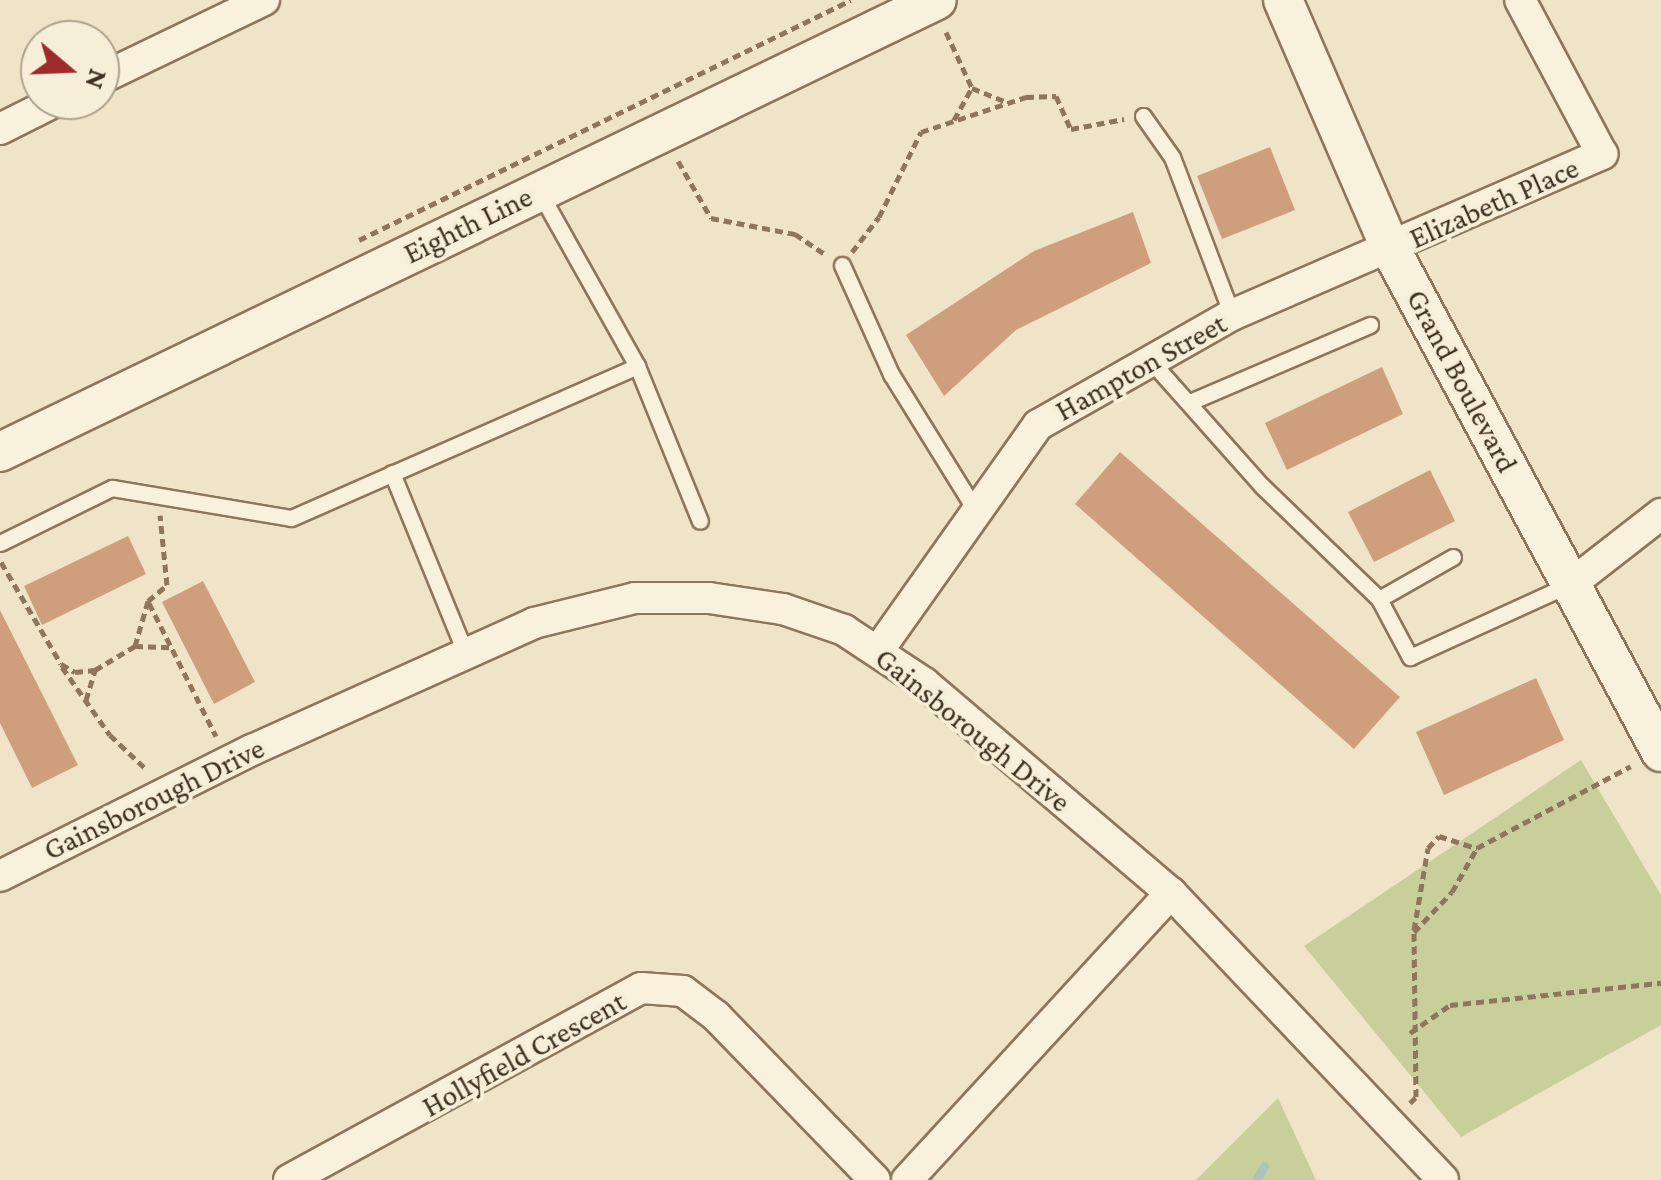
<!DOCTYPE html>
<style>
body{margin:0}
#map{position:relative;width:1661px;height:1180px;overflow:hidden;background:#f0e4c8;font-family:"Crimson Pro",serif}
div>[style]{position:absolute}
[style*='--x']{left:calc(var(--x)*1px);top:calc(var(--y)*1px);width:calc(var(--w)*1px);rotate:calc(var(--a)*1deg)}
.green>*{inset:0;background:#c9cf9b}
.stream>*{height:9px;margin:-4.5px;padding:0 4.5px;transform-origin:4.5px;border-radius:4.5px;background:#a9c4bc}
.building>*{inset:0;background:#cf9f7d}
.path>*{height:5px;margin-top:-2.5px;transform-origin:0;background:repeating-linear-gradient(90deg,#8d765c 0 8px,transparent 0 13px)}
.roads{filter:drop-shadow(2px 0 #8d765c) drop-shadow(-2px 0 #8d765c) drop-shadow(0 2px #8d765c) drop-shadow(0 -2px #8d765c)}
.service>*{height:15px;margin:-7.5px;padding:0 7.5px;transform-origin:7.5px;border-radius:7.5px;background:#faf1dc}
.minor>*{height:30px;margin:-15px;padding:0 15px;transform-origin:15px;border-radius:15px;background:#faf1dc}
.tertiary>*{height:38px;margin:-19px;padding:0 19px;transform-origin:19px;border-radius:19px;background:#faf1dc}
span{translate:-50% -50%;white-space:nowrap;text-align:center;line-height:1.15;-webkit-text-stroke:8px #f7eed8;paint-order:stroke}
.street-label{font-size:30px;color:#3d2e20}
.north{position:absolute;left:20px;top:20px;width:100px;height:100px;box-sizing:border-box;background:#f7eed8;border:2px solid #ada18e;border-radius:50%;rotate:109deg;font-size:28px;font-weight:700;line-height:40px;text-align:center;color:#3d2e20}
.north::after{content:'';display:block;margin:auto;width:35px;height:45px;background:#9e2a2b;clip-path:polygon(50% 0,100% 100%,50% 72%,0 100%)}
</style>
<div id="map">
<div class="green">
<i style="clip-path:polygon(1581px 760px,1661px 895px,1661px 1025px,1461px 1137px,1304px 946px)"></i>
<i style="clip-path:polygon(1278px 1098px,1316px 1180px,1196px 1180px)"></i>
</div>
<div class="stream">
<i style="--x:1256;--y:1180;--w:16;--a:-60"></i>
</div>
<div class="building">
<i style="clip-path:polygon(1270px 147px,1295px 210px,1222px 239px,1197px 176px)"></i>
<i style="clip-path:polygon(1133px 212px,1151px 263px,1016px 330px,944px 396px,906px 335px,1034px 251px)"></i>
<i style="clip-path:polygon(1382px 367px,1403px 414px,1287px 470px,1265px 423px)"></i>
<i style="clip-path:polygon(1120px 452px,1400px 697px,1354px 749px,1075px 504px)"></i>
<i style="clip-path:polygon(1430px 470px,1455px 521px,1374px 562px,1348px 512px)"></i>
<i style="clip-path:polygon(128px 536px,146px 574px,42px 625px,24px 586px)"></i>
<i style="clip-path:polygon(203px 581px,255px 682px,214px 704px,162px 602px)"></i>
<i style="clip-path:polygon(0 610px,78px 765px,32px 788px,0 723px)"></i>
<i style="clip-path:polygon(1536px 678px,1564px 740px,1444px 795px,1416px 732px)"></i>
</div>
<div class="path">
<i style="--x:946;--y:32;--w:62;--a:65.1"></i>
<i style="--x:972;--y:88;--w:38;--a:22"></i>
<i style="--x:954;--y:120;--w:37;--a:-61"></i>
<i style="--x:678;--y:161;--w:66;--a:59.9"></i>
<i style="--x:711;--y:218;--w:86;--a:10.8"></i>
<i style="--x:795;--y:234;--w:37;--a:34"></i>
<i style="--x:359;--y:240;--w:547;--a:-26"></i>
<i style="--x:852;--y:252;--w:44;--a:-52.4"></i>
<i style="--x:879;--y:217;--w:95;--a:-63.7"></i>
<i style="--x:921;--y:132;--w:111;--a:-18.4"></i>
<i style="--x:1026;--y:97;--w:30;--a:-2"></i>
<i style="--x:1056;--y:96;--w:36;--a:66"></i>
<i style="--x:1071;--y:129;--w:54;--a:-10.7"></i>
<i style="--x:1;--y:562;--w:118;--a:59.5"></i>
<i style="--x:61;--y:664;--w:16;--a:30"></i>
<i style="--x:75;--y:672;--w:20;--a:-6"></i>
<i style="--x:95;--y:670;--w:47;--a:-31"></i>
<i style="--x:135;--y:646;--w:47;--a:-73.9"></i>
<i style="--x:148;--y:601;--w:25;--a:-40"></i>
<i style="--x:167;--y:585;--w:70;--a:-95.7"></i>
<i style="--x:149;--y:603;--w:149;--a:63.3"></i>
<i style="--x:135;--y:646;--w:36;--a:2"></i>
<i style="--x:62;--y:667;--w:83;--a:54.8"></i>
<i style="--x:110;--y:735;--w:51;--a:43.4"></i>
<i style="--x:86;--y:700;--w:31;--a:-73"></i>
<i style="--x:1414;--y:930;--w:83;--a:-80.3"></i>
<i style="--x:1428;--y:848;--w:16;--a:-47"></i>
<i style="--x:1439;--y:836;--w:40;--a:18"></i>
<i style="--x:1410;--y:1033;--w:49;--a:-35"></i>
<i style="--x:1450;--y:1005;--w:212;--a:-6"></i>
<i style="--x:1410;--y:1103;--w:8;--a:-45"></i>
<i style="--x:1416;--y:1097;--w:165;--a:-90.7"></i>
<i style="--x:1414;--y:932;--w:55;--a:-46.5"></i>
<i style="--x:1452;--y:892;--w:51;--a:-60.4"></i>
<i style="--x:1477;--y:848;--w:174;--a:-28"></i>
</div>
<div class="roads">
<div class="service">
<i style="--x:1143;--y:116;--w:50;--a:54.7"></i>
<i style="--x:1172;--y:157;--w:169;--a:69.2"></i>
<i style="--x:540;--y:193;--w:198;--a:60.7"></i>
<i style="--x:637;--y:366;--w:167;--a:67.9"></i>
<i style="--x:842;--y:265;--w:120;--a:65.8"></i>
<i style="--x:891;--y:374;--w:158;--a:58.2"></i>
<i style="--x:1150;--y:360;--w:169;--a:48.4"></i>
<i style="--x:1262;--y:486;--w:163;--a:44"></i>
<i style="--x:1379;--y:599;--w:66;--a:61.9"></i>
<i style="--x:1410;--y:657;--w:174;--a:-24.5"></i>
<i style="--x:1190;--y:402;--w:196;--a:-23.2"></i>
<i style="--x:392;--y:473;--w:196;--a:67.8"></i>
<i style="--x:0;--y:543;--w:125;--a:-26.2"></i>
<i style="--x:112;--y:488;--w:181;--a:9.5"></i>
<i style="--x:291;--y:518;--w:378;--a:-23.7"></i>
<i style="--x:1379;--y:599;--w:85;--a:-29.6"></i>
</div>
<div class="minor">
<i style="--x:100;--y:79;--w:182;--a:-25.7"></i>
<i style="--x:0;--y:129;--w:65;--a:-26.6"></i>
<i style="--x:1571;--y:584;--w:114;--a:-37.9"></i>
<i style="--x:878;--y:651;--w:277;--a:-54.7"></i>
<i style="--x:1038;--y:425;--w:223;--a:-29.6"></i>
<i style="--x:1232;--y:315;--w:404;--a:-23.5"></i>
<i style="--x:1602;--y:154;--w:174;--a:-118"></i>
<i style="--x:0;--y:876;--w:282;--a:-26.6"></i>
<i style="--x:252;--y:750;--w:309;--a:-24.2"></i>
<i style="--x:534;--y:623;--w:104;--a:-13.9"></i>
<i style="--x:635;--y:598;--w:74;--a:0"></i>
<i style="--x:709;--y:598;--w:75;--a:8.5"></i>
<i style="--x:783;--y:609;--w:65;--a:19"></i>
<i style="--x:844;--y:630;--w:96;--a:33.5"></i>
<i style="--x:924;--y:683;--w:324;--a:40.4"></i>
<i style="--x:1171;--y:893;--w:395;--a:46.5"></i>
<i style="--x:289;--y:1180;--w:401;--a:-28.6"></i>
<i style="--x:641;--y:988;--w:42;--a:4.1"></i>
<i style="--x:683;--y:991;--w:41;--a:37.1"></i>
<i style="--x:716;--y:1016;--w:228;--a:45.9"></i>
<i style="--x:907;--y:1180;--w:390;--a:-47.4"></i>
</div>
<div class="tertiary">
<i style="--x:1283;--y:0;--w:272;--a:66.6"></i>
<i style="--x:1391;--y:250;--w:570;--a:61.73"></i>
<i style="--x:0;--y:452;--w:1040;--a:-25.75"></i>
</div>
</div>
<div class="street-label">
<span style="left:1494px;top:203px;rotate:-24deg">Elizabeth Place</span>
<span style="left:468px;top:225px;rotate:-26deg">Eighth Line</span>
<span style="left:1141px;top:367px;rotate:-29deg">Hampton Street</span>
<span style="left:1462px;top:381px;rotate:62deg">Grand Boulevard</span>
<span style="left:973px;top:730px;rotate:39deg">Gainsborough Drive</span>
<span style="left:154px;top:799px;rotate:-26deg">Gainsborough Drive</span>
<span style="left:524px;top:1054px;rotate:-29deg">Hollyfield Crescent</span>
</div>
<div class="north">N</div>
</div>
